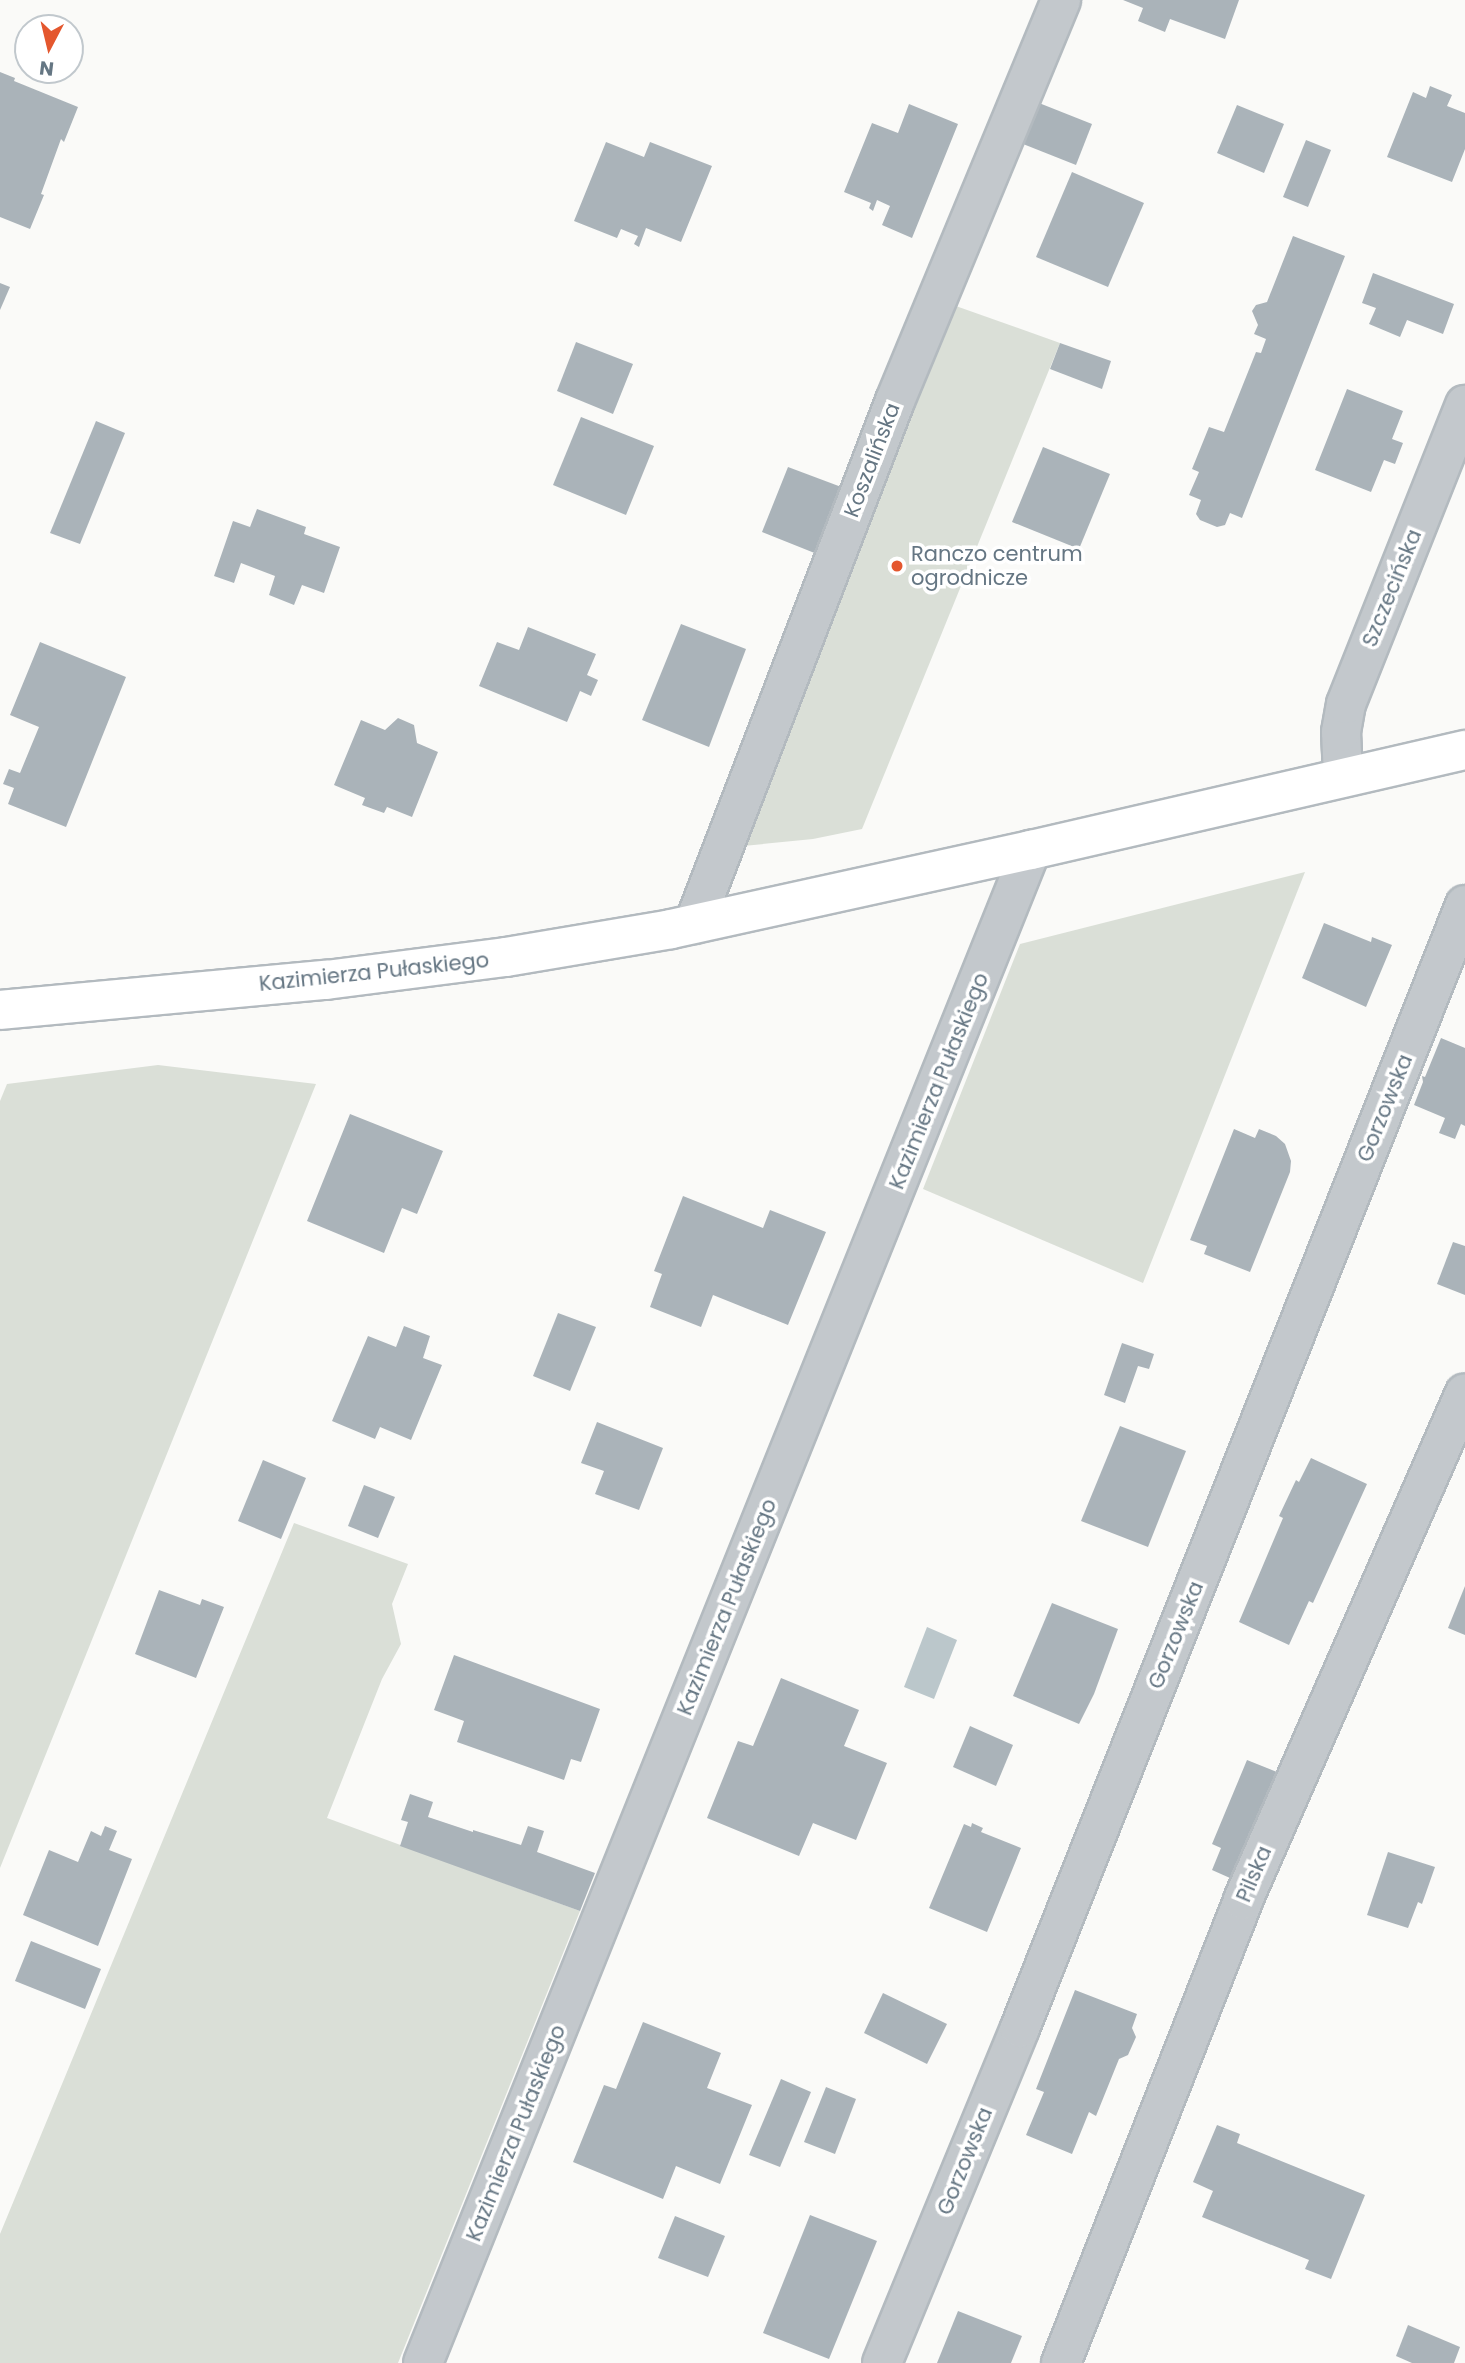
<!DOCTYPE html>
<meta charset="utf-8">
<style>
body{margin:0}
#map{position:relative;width:1465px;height:2363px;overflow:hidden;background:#fafaf8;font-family:Poppins,sans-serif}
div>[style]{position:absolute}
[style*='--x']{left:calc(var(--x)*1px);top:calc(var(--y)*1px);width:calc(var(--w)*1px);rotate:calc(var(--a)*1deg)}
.green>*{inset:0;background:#dadfd7}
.water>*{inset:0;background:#bbc7cb}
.building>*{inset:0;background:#aab3b9}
.roads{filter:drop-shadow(2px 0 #b3babf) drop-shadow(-2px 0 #b3babf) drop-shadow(0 2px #b3babf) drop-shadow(0 -2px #b3babf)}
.minor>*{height:38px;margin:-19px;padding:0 19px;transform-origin:19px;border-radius:19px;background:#c3c8cc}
.secondary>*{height:38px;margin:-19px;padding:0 19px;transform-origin:19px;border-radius:19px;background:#fff}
.dots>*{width:19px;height:19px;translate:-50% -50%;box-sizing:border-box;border:4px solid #fff;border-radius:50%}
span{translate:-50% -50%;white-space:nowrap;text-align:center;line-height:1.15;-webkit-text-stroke:7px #fff;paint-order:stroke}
.street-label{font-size:21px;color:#657683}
.poi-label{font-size:21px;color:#657683}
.left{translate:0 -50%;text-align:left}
.north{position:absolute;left:14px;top:14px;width:70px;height:70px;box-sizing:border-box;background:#fff;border:2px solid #c1c8cd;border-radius:50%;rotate:187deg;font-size:19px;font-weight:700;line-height:28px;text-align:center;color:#657683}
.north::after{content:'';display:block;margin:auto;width:24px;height:32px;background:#e4572e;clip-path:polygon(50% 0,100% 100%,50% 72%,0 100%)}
</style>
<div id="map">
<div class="green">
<i style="clip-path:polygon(953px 305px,1060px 343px,862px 829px,813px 839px,733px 847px)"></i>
<i style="clip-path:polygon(1305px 872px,1143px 1283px,923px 1189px,1020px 944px)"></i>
<i style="clip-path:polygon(158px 1065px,316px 1084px,0 1868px,0 1101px,7px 1084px)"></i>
<i style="clip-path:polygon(294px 1523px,408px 1564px,392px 1604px,401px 1644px,382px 1679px,327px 1818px,580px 1911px,398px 2363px,0 2363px,0 2234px)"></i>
</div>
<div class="water">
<i style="clip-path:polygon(927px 1627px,957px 1640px,934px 1699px,904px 1687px)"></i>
</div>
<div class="building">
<i style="clip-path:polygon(1123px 0,1239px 0,1225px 39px,1170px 19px,1165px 32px,1138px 21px,1143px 8px)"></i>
<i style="clip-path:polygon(0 72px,15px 78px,14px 81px,78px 107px,64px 142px,61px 139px,41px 194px,44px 195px,30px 229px,0 217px)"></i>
<i style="clip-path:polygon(1430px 86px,1452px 95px,1447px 106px,1465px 113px,1465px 149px,1452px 182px,1387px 157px,1413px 92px,1426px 98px)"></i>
<i style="clip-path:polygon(1039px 103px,1092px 124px,1076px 165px,1018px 142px)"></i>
<i style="clip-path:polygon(909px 104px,958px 124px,912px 238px,882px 225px,890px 206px,877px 200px,873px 211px,869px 208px,871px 203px,844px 192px,872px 123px,898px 133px)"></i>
<i style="clip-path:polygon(1237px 105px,1284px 124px,1264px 173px,1217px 153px)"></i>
<i style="clip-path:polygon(1306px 140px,1331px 150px,1308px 207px,1283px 197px)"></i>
<i style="clip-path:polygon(606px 142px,644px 157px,650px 142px,712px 166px,681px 242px,646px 228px,639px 247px,634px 244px,638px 236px,621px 229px,617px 238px,574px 221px)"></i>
<i style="clip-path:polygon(1072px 172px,1144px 203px,1108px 287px,1036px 257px)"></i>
<i style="clip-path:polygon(1293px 236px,1345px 256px,1242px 518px,1230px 513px,1225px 525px,1217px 527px,1200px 520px,1196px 514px,1201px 500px,1189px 495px,1199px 472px,1192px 469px,1209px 427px,1224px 432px,1256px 352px,1261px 353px,1266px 339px,1254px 334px,1258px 325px,1252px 311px,1256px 305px,1267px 302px)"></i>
<i style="clip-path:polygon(1373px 273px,1454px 304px,1443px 334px,1407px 320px,1400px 337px,1369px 324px,1376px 308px,1362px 303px)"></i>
<i style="clip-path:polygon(0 283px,10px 287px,0 310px)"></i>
<i style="clip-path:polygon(576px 342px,633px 364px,613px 414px,557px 391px)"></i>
<i style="clip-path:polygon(1060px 343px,1111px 361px,1102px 389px,1050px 369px)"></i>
<i style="clip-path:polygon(1347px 389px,1403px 411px,1392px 439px,1403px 443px,1395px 464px,1384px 460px,1371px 492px,1315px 470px)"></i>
<i style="clip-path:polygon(581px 417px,654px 446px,626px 515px,553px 485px)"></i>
<i style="clip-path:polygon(96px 421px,125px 433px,80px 544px,50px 533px)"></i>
<i style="clip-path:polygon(1043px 447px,1110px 474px,1079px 549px,1012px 522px)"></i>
<i style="clip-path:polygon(788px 467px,844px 488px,817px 554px,762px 532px)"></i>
<i style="clip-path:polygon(257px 509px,306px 527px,304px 534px,340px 547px,324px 593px,302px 585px,294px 605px,269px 595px,275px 576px,241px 563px,234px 583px,214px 576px,233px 521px,250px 527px)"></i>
<i style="clip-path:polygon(681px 624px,746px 649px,709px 747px,642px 720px)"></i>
<i style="clip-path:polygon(528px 627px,596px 654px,587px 675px,598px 680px,591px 696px,580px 691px,567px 722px,479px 686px,497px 642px,519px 650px)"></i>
<i style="clip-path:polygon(40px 642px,126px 677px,66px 827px,8px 804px,14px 788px,3px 784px,9px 769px,20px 773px,39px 727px,10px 715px)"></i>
<i style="clip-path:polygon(398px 718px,414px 725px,417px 743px,438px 752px,412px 817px,387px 807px,384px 813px,362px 805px,365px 798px,334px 785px,361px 720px,385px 730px)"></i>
<i style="clip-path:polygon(1324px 923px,1371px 942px,1372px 937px,1392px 945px,1366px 1007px,1302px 978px)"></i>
<i style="clip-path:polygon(1441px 1038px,1465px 1048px,1465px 1126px,1461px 1124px,1455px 1139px,1439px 1133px,1445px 1118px,1414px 1105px,1423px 1082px,1422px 1076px,1425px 1077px)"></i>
<i style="clip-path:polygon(350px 1114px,443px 1151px,417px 1214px,402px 1208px,384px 1253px,307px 1221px)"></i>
<i style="clip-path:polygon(1234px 1129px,1255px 1138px,1259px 1129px,1276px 1136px,1285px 1144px,1291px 1161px,1290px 1172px,1250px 1272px,1204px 1254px,1207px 1246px,1190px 1240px)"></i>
<i style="clip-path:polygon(683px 1196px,763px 1228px,770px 1210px,826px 1232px,788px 1325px,713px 1295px,701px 1327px,650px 1307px,662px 1274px,654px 1271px)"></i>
<i style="clip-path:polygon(1453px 1242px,1465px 1246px,1465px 1295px,1437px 1284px)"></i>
<i style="clip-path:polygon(558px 1313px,596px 1327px,570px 1391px,533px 1376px)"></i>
<i style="clip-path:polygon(404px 1326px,430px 1336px,423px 1358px,442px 1365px,411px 1440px,380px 1427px,375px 1439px,332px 1421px,368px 1336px,396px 1347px)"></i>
<i style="clip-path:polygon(1122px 1343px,1154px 1354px,1149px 1369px,1138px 1366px,1125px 1403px,1104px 1395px)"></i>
<i style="clip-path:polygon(597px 1422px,663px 1448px,639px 1510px,595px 1494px,604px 1471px,581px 1463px)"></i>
<i style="clip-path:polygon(1120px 1426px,1186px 1451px,1148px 1547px,1081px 1521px)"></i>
<i style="clip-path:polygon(1311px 1458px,1367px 1484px,1313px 1603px,1309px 1601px,1289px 1645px,1239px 1622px,1283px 1518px,1279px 1516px,1296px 1480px,1299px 1482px)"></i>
<i style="clip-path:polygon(263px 1460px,306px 1478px,281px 1539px,238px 1521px)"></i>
<i style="clip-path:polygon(364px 1485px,395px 1497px,378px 1538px,348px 1526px)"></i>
<i style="clip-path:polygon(1465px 1586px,1465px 1635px,1448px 1628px)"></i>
<i style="clip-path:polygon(159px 1590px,200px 1605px,202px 1599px,224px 1607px,196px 1678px,135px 1654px)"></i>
<i style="clip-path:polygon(1052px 1603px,1118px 1629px,1094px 1694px,1079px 1724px,1013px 1696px)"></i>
<i style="clip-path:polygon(454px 1655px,600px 1709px,581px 1762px,571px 1759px,564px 1780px,457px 1742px,464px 1721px,434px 1710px)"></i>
<i style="clip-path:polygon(781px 1678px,859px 1710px,844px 1746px,887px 1763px,856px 1840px,813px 1823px,799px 1856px,707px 1818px,738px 1741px,753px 1746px)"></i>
<i style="clip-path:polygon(970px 1726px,1013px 1745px,996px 1786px,953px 1767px)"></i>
<i style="clip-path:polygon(1247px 1760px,1277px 1772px,1252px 1835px,1239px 1882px,1212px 1870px,1221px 1848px,1212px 1844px)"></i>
<i style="clip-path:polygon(410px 1794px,433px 1802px,428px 1817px,473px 1832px,473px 1830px,521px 1845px,528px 1826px,544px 1831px,537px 1852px,595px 1873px,580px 1911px,400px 1846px,408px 1822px,401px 1820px)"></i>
<i style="clip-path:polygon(972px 1823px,983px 1828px,981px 1832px,1021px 1848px,987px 1932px,929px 1908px,964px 1824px,971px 1827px)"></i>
<i style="clip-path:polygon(105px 1826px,117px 1831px,109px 1850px,132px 1859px,98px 1946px,23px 1915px,49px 1850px,78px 1862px,91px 1831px,101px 1836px)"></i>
<i style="clip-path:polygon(1388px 1852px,1435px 1867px,1422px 1904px,1418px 1902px,1408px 1928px,1367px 1915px)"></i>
<i style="clip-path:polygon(31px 1941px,101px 1969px,85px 2009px,15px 1981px)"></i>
<i style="clip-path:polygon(1075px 1990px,1137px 2014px,1132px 2028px,1136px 2037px,1128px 2055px,1119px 2059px,1096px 2116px,1089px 2112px,1072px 2154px,1026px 2135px,1044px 2092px,1036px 2089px)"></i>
<i style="clip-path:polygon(883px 1993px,947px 2024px,927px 2064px,864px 2033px)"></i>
<i style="clip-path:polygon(643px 2022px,721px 2053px,707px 2088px,752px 2105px,720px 2184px,676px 2166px,663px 2199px,573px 2162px,604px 2085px,616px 2089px)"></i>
<i style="clip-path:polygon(781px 2079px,811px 2092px,780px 2167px,749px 2155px)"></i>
<i style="clip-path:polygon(826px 2087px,856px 2099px,835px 2154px,804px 2142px)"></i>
<i style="clip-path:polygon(1217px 2125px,1240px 2134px,1237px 2143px,1365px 2195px,1331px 2279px,1305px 2269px,1309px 2260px,1202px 2217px,1213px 2191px,1193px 2182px)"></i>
<i style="clip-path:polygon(810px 2215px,877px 2241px,829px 2359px,763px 2333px)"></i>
<i style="clip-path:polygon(675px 2216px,725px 2236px,708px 2277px,658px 2258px)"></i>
<i style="clip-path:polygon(958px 2311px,1022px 2336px,1011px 2363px,937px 2363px)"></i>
<i style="clip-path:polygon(1408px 2325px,1460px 2347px,1454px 2363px,1412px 2363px,1396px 2356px)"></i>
</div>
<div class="roads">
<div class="minor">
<i style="--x:1343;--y:777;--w:45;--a:-92.5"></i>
<i style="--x:1341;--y:732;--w:28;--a:-80"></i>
<i style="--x:1346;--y:704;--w:322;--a:-68.3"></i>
<i style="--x:694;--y:924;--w:560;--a:-68.98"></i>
<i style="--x:895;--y:401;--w:434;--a:-67.5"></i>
<i style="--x:423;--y:2363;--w:1631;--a:-68.11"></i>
<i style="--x:882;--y:2363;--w:362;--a:-67.6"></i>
<i style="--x:1020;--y:2028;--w:1208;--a:-68.38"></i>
<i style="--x:1061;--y:2363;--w:497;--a:-68.5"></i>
<i style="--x:1243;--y:1900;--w:553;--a:-66.35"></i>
</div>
<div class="secondary">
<i style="--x:0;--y:1010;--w:327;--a:-5.3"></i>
<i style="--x:326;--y:980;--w:181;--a:-7.3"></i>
<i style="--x:506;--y:957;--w:167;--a:-9.6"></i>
<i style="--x:671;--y:929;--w:369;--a:-12.4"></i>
<i style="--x:1031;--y:850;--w:445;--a:-13"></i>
</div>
</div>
<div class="dots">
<i style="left:897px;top:566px;background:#e4572e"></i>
</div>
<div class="street-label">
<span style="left:872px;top:460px;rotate:-69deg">Koszalińska</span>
<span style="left:1392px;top:588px;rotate:-68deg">Szczecińska</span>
<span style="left:374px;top:972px;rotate:-6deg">Kazimierza Pułaskiego</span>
<span style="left:939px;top:1081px;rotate:-68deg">Kazimierza Pułaskiego</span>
<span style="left:1385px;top:1108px;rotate:-68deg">Gorzowska</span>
<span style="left:727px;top:1607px;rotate:-68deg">Kazimierza Pułaskiego</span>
<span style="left:1176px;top:1635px;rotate:-68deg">Gorzowska</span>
<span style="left:1254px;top:1874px;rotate:-67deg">Pilska</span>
<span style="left:516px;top:2133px;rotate:-68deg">Kazimierza Pułaskiego</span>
<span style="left:965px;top:2161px;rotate:-68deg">Gorzowska</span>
</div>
<div class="poi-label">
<span class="left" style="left:911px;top:566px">Ranczo centrum<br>ogrodnicze</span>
</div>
<div class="north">N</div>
</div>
